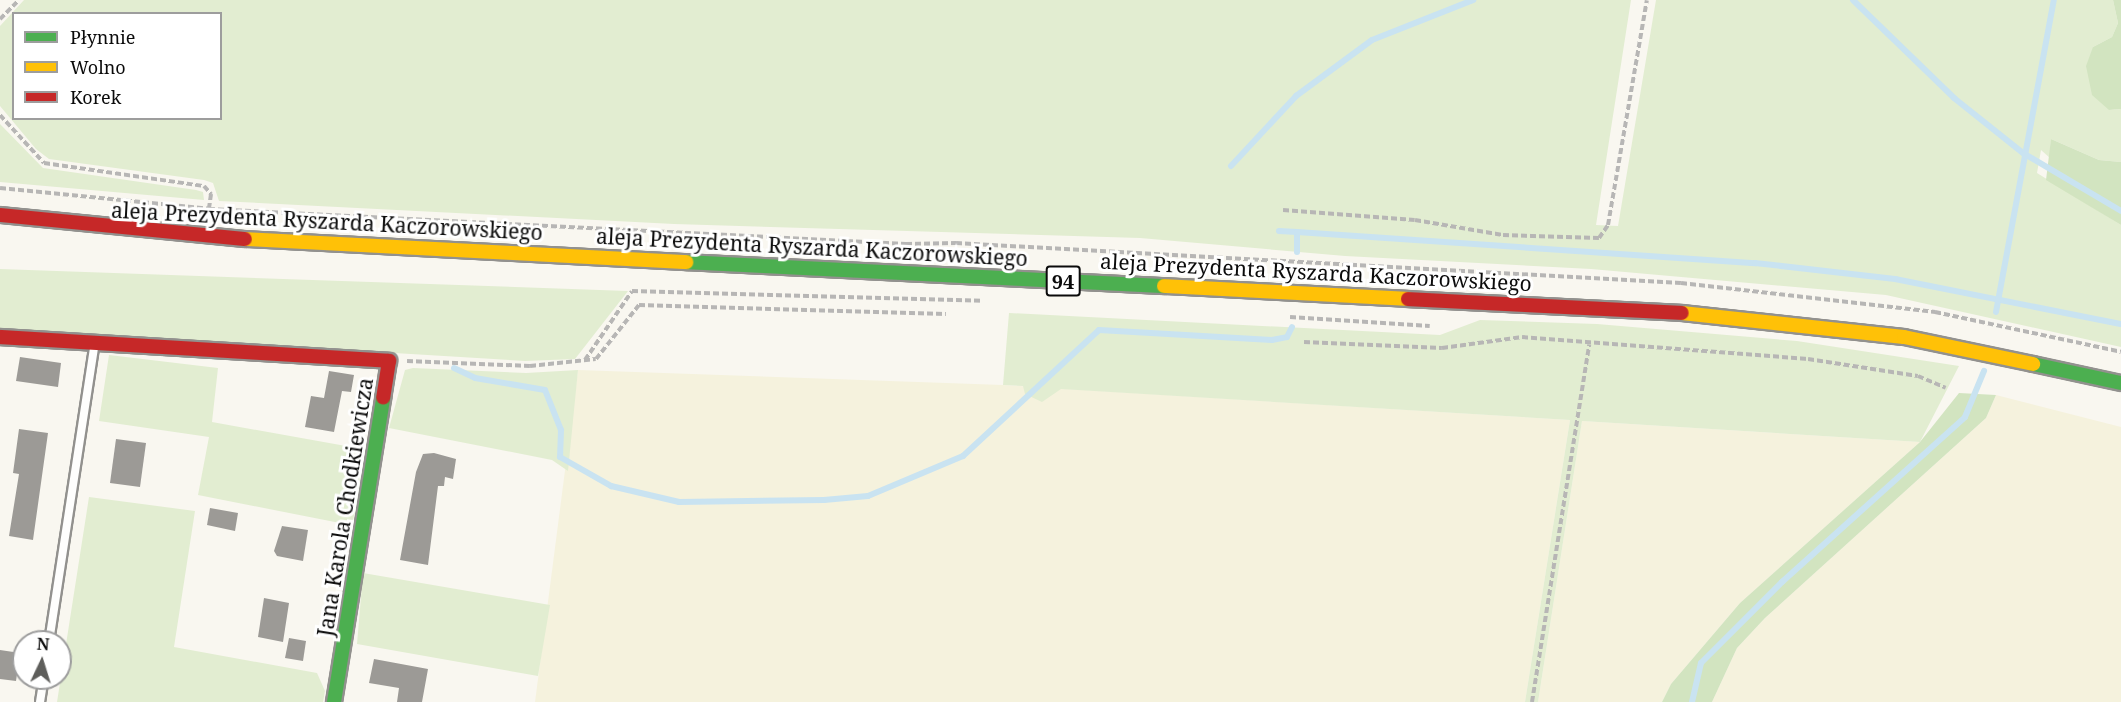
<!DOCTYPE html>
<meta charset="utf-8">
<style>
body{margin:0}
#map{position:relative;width:2121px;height:702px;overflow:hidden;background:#f9f7f0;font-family:"Noto Serif",serif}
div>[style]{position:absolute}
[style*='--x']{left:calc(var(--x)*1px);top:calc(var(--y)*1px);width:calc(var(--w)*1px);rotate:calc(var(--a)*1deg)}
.farmland>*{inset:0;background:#f5f2dd}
.green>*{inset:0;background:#e2edd1}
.forest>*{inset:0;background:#d2e4c0}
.stream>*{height:6px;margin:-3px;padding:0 3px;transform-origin:3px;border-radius:3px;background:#c9e3f1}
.building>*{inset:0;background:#9c9a96}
.path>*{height:4px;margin-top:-2px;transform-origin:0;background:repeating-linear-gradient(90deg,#b7b6b5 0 6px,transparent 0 9px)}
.roads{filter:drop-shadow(2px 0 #92918e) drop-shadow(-2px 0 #92918e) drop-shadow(0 2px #92918e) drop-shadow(0 -2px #92918e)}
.lane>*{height:8px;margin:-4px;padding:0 4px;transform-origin:4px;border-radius:4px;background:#fefefd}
.fast>*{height:14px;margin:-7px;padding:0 7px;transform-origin:7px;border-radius:7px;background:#4caf50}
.slow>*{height:14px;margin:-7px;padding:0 7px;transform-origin:7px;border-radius:7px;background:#ffc107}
.jam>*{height:14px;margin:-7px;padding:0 7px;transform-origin:7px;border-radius:7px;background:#c62828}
span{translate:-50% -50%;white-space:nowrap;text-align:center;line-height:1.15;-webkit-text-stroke:6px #fff;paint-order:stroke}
.shield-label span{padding:2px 4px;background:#fff;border:2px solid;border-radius:4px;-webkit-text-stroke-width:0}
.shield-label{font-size:20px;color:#0b0b0b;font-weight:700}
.street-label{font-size:21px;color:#0b0b0b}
.legend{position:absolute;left:12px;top:12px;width:210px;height:108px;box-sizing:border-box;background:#fff;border:2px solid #9d9d9d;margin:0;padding:8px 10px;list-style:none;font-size:18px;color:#0b0b0b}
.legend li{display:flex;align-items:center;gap:12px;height:30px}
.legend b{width:30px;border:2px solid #9d9d9d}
.north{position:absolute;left:12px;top:630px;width:60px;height:60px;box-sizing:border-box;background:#fff;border:2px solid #9d9d9d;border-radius:50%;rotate:4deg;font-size:16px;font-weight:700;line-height:24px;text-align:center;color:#0b0b0b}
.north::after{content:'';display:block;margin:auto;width:21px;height:27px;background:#5e5e5b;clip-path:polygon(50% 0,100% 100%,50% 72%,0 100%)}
</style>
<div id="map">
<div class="farmland">
<i style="clip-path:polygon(578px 370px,1003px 385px,1570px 420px,1525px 702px,535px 702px)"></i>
<i style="clip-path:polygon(1996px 395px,2121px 427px,2121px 702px,1712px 702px,1737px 648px,1765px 618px,1986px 418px)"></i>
<i style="clip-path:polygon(1582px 421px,1920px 442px,1740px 603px,1671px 684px,1662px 702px,1538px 702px)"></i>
</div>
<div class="green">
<i style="clip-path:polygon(evenodd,24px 0,1631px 0,1596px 225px,1618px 226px,1656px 0,2113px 0,2118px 23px,2112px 37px,2093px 47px,2109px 110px,2121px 109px,2121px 162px,2099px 160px,2051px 139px,2050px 158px,2041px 150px,2037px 173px,2121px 225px,2121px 347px,1886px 295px,1591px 269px,1345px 256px,1140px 238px,674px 224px,219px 201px,213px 183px,204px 180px,49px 159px,36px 149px,0 106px,0 26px,24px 0,14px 14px,220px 14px,220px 118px,14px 118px,14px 14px)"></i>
<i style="clip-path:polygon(0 124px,43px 168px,196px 190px,203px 192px,204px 200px,0 182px)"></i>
<i style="clip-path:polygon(0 269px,628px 291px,575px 359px,525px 361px,0 329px)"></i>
<i style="clip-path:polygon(1009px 313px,1440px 335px,1480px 320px,1597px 324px,1797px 341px,1959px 366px,1920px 442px,1582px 421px,1538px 702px,1525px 702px,1570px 420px,1061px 389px,1042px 402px,1025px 394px,1023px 386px,1003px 385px)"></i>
<i style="clip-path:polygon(109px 355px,218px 368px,212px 422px,357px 448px,360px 490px,353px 520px,345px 524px,198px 495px,209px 437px,99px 421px)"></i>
<i style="clip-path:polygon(413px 368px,526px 373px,578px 370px,568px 471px,552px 460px,389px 428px,405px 370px)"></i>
<i style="clip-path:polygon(89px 497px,195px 511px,174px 647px,317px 673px,325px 691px,323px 702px,57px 702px)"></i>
<i style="clip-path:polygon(363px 573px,550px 605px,538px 676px,357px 644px)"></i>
</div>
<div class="forest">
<i style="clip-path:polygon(2113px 0,2121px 0,2121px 109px,2109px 110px,2092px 95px,2086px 66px,2093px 47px,2112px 37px,2118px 23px)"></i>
<i style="clip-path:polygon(2051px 139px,2099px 160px,2121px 162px,2121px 225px,2046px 180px)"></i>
<i style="clip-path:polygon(1959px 393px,1996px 395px,1986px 418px,1765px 618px,1737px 648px,1712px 702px,1662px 702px,1671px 684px,1740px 603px,1920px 442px)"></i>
</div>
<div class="stream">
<i style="--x:1853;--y:0;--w:141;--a:44.1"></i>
<i style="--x:1954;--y:98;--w:88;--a:38.6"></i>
<i style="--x:2023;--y:153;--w:114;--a:30.6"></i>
<i style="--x:1231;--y:166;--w:96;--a:-47.1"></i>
<i style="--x:1296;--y:96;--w:94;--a:-36.4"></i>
<i style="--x:1372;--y:40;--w:109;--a:-21.6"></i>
<i style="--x:1279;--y:231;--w:18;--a:3"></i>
<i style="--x:1297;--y:232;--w:20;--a:90"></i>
<i style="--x:1297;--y:232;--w:459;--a:3.9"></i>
<i style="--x:1755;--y:263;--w:141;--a:6.5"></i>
<i style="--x:1895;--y:279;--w:230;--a:11.3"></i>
<i style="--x:1996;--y:312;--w:317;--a:-79.5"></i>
<i style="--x:454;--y:368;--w:23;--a:25"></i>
<i style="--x:475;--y:378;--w:71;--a:9.7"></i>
<i style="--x:545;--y:390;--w:43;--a:68.2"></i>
<i style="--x:561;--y:430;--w:27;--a:92"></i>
<i style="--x:560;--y:457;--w:59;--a:29.6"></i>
<i style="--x:611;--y:486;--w:70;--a:13.2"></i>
<i style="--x:679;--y:502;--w:145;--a:-0.8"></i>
<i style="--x:824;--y:500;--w:44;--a:-5.2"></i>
<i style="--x:868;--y:496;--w:103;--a:-22.8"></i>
<i style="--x:963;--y:456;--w:185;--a:-42.8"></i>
<i style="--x:1099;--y:330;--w:173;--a:3.3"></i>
<i style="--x:1272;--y:340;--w:15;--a:-11"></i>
<i style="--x:1287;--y:337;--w:11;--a:-63"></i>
<i style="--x:1692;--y:702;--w:40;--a:-77"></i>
<i style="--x:1701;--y:663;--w:115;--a:-45"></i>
<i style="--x:1782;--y:582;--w:246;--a:-42"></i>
<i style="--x:1965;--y:417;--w:50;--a:-67.6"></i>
</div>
<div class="building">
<i style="clip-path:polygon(20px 357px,61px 363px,58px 387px,16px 381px)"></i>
<i style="clip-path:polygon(329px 371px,354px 375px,351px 392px,342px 391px,334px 432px,305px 427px,311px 396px,324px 398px)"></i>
<i style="clip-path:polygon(19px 429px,48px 433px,33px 540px,9px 536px,19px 474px,13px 473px)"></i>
<i style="clip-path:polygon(116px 439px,146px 443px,140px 487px,110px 483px)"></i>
<i style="clip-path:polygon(434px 453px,456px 459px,453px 479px,445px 477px,444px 486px,438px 486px,428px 565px,400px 560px,416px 472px,423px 454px)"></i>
<i style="clip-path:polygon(210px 508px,238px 513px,235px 531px,207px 525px)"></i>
<i style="clip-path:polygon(282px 526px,308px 530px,303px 561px,277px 556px,274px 551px)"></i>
<i style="clip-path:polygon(264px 598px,289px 603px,283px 642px,258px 637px)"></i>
<i style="clip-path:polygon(289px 638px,306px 641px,303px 661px,285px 658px)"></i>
<i style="clip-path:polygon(0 650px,20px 653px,16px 681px,0 679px)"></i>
<i style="clip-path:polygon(374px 659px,428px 669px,422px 702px,397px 702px,399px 688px,369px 683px)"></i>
</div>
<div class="path">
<i style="--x:0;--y:19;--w:27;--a:-45"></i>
<i style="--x:0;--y:115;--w:65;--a:47.5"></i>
<i style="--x:44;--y:163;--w:162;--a:8.2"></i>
<i style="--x:204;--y:186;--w:11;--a:49"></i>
<i style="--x:211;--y:194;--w:15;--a:98"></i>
<i style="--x:0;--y:188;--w:210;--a:5.7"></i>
<i style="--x:209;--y:209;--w:698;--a:2.87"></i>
<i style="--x:906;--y:244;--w:50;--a:-1.1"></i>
<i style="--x:956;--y:243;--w:726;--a:3.16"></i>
<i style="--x:1681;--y:283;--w:256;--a:6.5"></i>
<i style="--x:1935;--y:312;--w:190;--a:12.1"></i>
<i style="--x:1283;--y:210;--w:132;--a:4.3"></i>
<i style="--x:1415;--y:220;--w:89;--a:9.7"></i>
<i style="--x:1503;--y:235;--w:96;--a:1.8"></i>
<i style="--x:1599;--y:238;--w:16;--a:-55"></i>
<i style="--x:1608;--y:225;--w:228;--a:-80.2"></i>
<i style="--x:1290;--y:317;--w:140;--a:3.7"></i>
<i style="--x:1304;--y:342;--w:138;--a:2.5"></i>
<i style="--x:1442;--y:348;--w:81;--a:-7.8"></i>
<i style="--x:1522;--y:337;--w:287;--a:4.4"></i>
<i style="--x:1808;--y:359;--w:111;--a:8.8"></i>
<i style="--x:1918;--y:376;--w:30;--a:23"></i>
<i style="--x:585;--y:360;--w:83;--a:-55.7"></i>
<i style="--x:632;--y:291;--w:351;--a:1.6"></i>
<i style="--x:407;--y:361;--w:123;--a:2.3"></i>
<i style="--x:530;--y:366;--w:66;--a:-6.1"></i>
<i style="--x:596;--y:359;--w:69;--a:-51.5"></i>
<i style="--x:639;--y:305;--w:307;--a:1.7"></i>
<i style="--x:1532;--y:702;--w:362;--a:-80.9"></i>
</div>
<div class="roads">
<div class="lane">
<i style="--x:49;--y:642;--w:303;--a:-81.3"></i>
<i style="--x:40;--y:702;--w:24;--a:-81"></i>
</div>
<div class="fast">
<i style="--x:686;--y:262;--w:479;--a:2.9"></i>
<i style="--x:2033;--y:364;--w:90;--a:12.2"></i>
<i style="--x:334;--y:702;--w:308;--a:-80.8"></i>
</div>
<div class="slow">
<i style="--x:245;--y:239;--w:442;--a:3"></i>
<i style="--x:1164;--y:286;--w:244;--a:3"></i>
<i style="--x:1682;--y:313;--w:223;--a:6.2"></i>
<i style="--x:1904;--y:337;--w:132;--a:11.8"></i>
</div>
<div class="jam">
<i style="--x:0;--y:215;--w:246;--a:5.6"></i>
<i style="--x:1408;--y:299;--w:274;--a:2.9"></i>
<i style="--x:0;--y:337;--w:390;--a:3.5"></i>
<i style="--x:389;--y:361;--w:37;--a:99"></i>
</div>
</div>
<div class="shield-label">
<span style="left:1063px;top:281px">94</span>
</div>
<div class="street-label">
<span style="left:327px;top:221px;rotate:3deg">aleja Prezydenta Ryszarda Kaczorowskiego</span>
<span style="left:812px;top:247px;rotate:3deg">aleja Prezydenta Ryszarda Kaczorowskiego</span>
<span style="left:1316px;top:272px;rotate:3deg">aleja Prezydenta Ryszarda Kaczorowskiego</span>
<span style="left:345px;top:507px;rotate:-81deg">Jana Karola Chodkiewicza</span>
</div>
<ul class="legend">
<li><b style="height:8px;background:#4caf50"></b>Płynnie</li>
<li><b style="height:8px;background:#ffc107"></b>Wolno</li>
<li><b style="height:8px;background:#c62828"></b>Korek</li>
</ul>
<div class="north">N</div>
</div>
